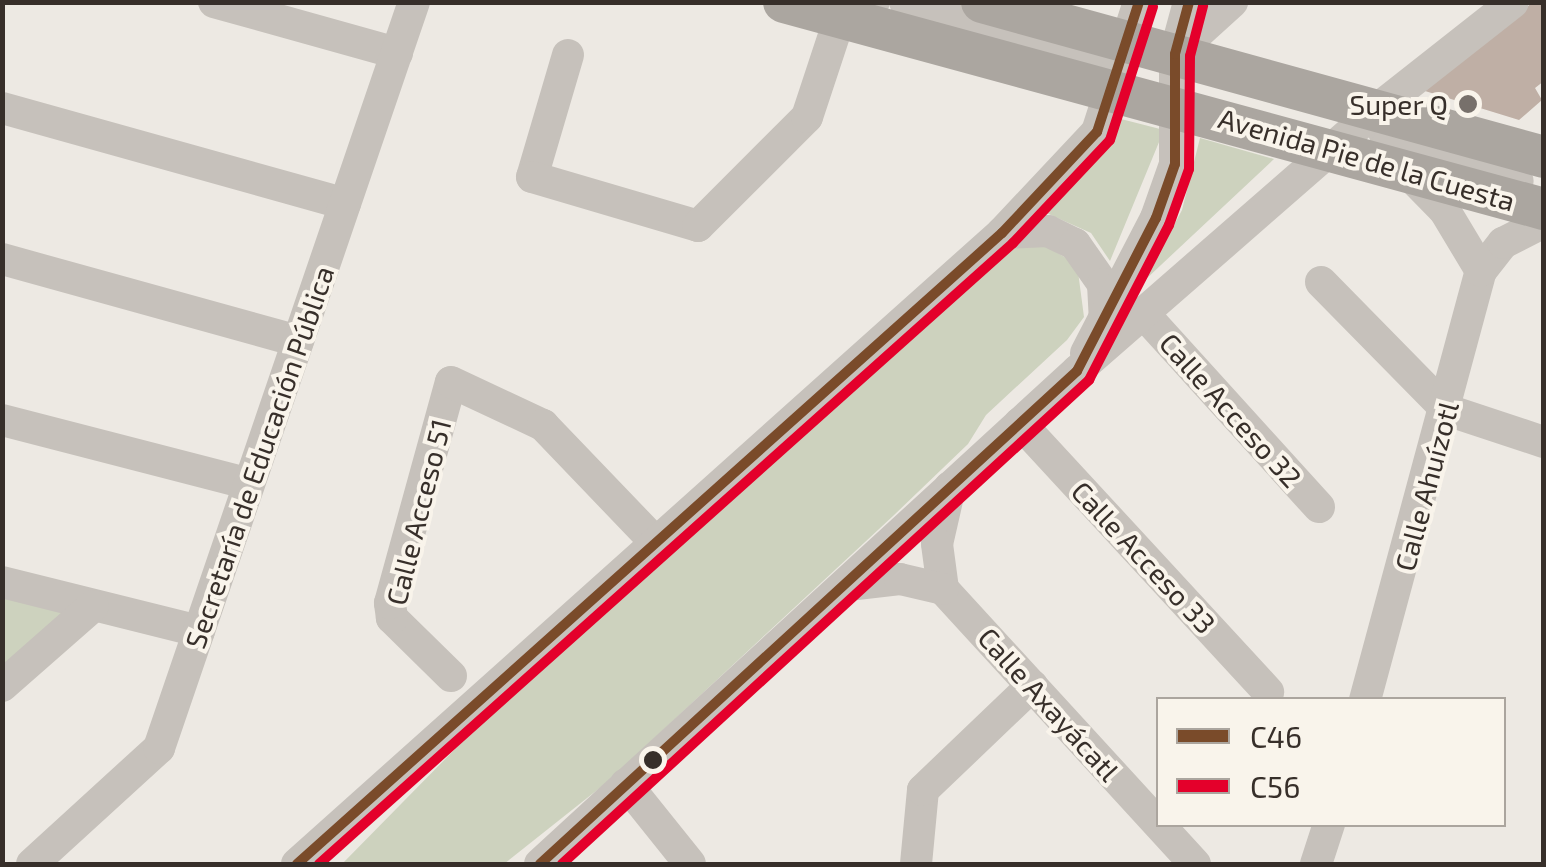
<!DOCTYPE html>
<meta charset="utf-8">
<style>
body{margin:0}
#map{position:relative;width:1546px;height:867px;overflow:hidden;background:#ede9e3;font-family:"Exo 2",sans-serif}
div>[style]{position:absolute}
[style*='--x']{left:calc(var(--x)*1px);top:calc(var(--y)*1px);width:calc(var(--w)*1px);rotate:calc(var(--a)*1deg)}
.green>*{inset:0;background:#cdd2be}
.building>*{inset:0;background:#bfafa5}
.minor>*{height:32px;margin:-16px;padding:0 16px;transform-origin:16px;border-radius:16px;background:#c6c1bb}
.major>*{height:42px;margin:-21px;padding:0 21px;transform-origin:21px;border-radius:21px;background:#aba6a0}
.bus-1>*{height:10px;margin:-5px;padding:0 5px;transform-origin:5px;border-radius:5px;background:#7a4b2a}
.bus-2>*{height:10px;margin:-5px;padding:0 5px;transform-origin:5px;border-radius:5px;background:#e4002b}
.dots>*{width:28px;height:28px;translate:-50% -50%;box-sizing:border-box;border:5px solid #f9f4eb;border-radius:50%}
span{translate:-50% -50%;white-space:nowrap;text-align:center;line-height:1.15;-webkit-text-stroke:8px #f9f4eb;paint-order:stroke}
.poi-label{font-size:28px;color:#372f2a}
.right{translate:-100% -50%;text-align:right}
.street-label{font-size:28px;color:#372f2a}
.frame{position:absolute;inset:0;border:5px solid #372f2a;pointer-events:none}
.legend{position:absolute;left:1156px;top:697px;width:350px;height:130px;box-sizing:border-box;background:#f9f4eb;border:2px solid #aba59e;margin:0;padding:12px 18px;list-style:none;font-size:30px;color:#372f2a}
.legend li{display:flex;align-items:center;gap:20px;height:50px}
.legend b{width:50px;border:2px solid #aba59e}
</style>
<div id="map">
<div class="green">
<i style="clip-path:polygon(1121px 119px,1164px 130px,1110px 261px,1091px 233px,1042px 211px,1108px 142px)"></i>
<i style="clip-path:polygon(1200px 138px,1274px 159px,1145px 280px,1182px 210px)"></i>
<i style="clip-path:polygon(1038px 242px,1077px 264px,1084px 317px,1067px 340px,986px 415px,968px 444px,893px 516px,606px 783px,504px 864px,342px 864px,518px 685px,1005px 246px)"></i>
<i style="clip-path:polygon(2px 583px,93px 606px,2px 686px)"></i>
</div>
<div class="building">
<i style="clip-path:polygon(1533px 2px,1544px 2px,1544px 81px,1535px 88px,1542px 100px,1519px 120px,1425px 91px)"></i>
</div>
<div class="minor">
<i style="--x:214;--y:2;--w:190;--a:15.6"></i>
<i style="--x:905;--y:2;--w:184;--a:14.8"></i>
<i style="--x:1083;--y:49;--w:50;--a:50.6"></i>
<i style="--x:1176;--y:53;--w:76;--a:-42.3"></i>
<i style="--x:568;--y:55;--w:127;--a:106.4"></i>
<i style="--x:532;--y:177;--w:173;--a:16.4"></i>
<i style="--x:698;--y:226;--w:154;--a:-45"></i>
<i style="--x:807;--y:117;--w:105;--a:-71.7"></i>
<i style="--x:840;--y:17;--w:37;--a:-24"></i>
<i style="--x:2;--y:108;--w:356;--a:15.6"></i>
<i style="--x:1376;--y:110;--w:35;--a:70"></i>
<i style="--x:1388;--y:143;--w:135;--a:16.3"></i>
<i style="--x:1407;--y:172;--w:54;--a:45.7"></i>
<i style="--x:1445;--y:211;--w:70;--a:59"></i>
<i style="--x:1002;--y:233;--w:46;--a:-2.5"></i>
<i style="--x:1048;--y:231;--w:30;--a:26"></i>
<i style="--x:1075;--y:244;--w:49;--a:55"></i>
<i style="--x:1103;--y:284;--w:35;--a:87"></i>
<i style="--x:2;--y:259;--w:307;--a:15.5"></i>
<i style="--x:1321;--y:282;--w:180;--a:45.5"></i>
<i style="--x:1447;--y:410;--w:102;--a:18.3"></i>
<i style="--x:1143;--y:313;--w:262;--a:47.8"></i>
<i style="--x:1086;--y:353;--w:152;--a:-62.6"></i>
<i style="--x:1156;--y:218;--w:57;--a:-70.6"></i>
<i style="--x:1175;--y:164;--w:110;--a:-90"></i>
<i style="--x:1175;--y:54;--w:54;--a:-74.9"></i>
<i style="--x:2;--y:420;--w:255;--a:14.5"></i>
<i style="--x:1020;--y:423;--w:366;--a:47.3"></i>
<i style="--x:950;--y:487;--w:58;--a:102.8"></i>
<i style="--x:937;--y:544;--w:45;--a:82.4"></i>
<i style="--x:943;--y:589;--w:373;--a:47.5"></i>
<i style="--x:2;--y:582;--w:203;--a:14"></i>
<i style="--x:848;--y:585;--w:52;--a:-6.6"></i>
<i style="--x:900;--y:579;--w:44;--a:13.1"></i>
<i style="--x:451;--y:676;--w:83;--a:-135.5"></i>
<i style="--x:392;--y:618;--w:15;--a:-98"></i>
<i style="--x:390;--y:603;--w:229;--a:-74.6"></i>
<i style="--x:451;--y:382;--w:102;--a:25.1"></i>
<i style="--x:543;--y:425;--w:163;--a:46.2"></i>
<i style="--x:2;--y:686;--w:121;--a:-41.3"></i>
<i style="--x:1365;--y:700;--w:444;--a:-74.9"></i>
<i style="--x:1481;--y:271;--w:36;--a:-52"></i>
<i style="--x:1503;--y:243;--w:46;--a:-27.1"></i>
<i style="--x:626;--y:784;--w:102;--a:51.3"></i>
<i style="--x:32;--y:864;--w:172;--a:-42.4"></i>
<i style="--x:159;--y:748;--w:788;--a:-71.13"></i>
<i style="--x:297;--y:864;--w:946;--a:-41.83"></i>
<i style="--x:1002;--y:233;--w:139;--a:-46.8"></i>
<i style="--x:1097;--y:132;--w:137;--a:-72.1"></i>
<i style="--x:540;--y:864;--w:729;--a:-42.55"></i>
<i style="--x:1077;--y:371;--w:397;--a:-41.1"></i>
<i style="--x:1376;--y:110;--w:174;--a:-38.2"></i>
<i style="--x:916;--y:864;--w:74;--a:-84.6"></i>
<i style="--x:923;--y:790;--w:151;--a:-43.7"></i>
<i style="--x:1316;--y:864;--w:42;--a:-72"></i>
</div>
<div class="major">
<i style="--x:784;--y:2;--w:788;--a:15.24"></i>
<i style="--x:982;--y:2;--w:583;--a:15.42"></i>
</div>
<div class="bus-1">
<i style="--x:297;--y:864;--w:946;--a:-41.83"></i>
<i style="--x:1002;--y:233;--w:139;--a:-46.8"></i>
<i style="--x:1097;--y:132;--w:137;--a:-72.1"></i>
<i style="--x:540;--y:864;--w:729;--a:-42.55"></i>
<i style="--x:1077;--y:371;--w:172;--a:-62.7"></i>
<i style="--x:1156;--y:218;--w:57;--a:-70.6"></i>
<i style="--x:1175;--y:164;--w:110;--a:-90"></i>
<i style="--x:1175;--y:54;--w:54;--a:-74.9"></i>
</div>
<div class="bus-2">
<i style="--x:319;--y:864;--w:931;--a:-41.82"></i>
<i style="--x:1013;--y:243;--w:141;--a:-46.7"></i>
<i style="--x:1110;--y:140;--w:140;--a:-72.1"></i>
<i style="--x:562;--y:864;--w:716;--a:-42.56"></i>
<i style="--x:1089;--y:380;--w:174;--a:-62.7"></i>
<i style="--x:1169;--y:225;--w:59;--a:-70.3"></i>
<i style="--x:1189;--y:169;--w:113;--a:-89.5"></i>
<i style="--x:1190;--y:56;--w:52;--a:-75.4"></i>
</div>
<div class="dots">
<i style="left:1468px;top:104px;background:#77706b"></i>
<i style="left:653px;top:760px;background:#372f2a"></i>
</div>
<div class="poi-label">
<span class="right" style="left:1448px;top:104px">Super Q</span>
</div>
<div class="street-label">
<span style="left:1367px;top:159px;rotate:16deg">Avenida Pie de la Cuesta</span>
<span style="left:1231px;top:410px;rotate:48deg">Calle Acceso 32</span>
<span style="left:259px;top:457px;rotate:-71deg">Secretaría de Educación Pública</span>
<span style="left:1426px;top:486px;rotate:-75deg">Calle Ahuízotl</span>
<span style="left:418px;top:512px;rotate:-76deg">Calle Acceso 51</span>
<span style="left:1144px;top:557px;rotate:47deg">Calle Acceso 33</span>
<span style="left:1049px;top:704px;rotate:48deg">Calle Axayácatl</span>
</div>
<div class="frame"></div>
<ul class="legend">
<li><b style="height:12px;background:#7a4b2a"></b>C46</li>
<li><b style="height:12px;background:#e4002b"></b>C56</li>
</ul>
</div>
